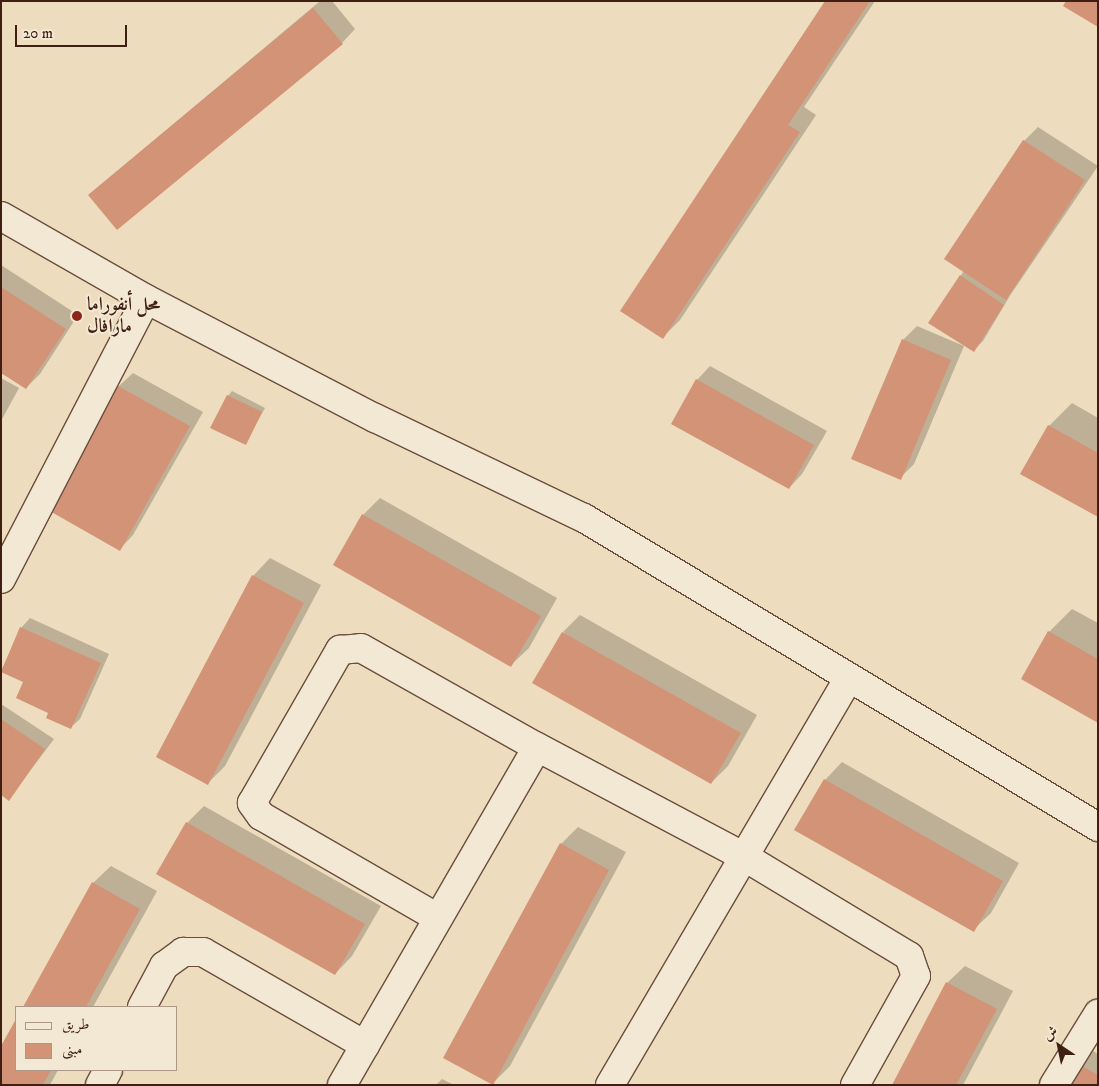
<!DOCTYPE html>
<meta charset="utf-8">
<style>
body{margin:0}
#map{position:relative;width:1099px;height:1086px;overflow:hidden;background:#eddcbd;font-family:"IM FELL DW Pica",Amiri,serif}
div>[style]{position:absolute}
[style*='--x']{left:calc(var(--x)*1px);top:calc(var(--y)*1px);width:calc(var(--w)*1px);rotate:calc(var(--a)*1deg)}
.shadow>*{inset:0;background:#0003}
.building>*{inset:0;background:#d29377}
.roads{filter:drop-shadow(1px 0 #6a4e3d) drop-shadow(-1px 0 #6a4e3d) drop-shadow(0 1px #6a4e3d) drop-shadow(0 -1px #6a4e3d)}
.minor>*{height:28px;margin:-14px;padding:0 14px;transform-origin:14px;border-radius:14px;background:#f3e8d4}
.secondary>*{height:28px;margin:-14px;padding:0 14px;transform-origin:14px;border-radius:14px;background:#f3e8d4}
.dots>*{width:14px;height:14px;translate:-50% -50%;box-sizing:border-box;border:2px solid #f3e8d4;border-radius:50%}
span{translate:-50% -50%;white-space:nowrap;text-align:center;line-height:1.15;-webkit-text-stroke:4px #f3e8d4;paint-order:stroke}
.poi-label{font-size:19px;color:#3f1f12;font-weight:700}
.left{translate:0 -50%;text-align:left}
.frame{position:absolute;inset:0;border:2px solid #3f1f12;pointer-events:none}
.legend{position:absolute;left:15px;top:1006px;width:162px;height:65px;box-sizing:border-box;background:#f3e8d4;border:1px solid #ab9886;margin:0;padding:6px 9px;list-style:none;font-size:15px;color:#3f1f12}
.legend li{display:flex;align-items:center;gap:10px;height:25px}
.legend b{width:25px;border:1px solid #ab9886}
.north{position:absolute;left:1034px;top:1021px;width:50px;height:50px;-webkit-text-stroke:4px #f3e8d4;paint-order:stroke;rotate:326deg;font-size:14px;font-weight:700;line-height:20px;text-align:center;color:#3f1f12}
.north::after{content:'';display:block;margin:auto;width:18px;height:22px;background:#3f1f12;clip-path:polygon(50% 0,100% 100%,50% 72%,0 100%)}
.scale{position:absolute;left:15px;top:25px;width:112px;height:22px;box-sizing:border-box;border:2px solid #3f1f12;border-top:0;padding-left:6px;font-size:15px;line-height:18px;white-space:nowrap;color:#3f1f12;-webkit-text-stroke:4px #f3e8d4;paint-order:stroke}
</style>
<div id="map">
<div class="shadow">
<i style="clip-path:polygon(320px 1px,332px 1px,355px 29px,342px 43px,89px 195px)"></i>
<i style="clip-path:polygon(826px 1px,875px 1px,804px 107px,816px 115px,680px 320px,662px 338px)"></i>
<i style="clip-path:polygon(1038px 127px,1098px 166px,1011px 294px,983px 341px,974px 350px,961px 276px,1024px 141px)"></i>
<i style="clip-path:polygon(1px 265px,78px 315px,40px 374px,26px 388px,1px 371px)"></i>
<i style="clip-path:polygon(917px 326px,964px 346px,914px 464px,900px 478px,903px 340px)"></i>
<i style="clip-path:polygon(710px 366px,827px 431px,802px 474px,789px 488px,697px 380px)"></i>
<i style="clip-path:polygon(133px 373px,203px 412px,133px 535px,120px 549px,50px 510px,119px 386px)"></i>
<i style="clip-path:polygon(1px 378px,19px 388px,1px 421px)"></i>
<i style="clip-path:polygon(232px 391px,265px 408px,245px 444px,228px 396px)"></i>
<i style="clip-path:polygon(1072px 403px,1098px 418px,1098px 516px,1049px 426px)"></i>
<i style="clip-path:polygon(380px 498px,557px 598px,529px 648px,511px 665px,363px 515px)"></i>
<i style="clip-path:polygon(270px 558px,321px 585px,225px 766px,208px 783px,253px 576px)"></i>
<i style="clip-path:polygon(1072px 609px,1098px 623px,1098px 721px,1049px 632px)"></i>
<i style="clip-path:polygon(580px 615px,757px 715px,728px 766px,711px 783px,563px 632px)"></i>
<i style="clip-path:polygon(30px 618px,109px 654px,80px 719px,70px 728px,25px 681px,1px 671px,21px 628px)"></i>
<i style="clip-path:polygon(1px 704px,54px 739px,9px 799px,1px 794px)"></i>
<i style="clip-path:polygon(842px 762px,1019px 863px,991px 913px,973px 930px,825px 780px)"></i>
<i style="clip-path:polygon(204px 806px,381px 906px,352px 956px,335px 974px,187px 823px)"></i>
<i style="clip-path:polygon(578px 827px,626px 852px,510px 1066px,493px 1083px,561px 844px)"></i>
<i style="clip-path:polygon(111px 866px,157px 891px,93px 1007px,24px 1007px,93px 883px)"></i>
<i style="clip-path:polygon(965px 966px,1013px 991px,963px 1085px,893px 1085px,947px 983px)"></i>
<i style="clip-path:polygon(16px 1022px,16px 1070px,58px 1070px,50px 1085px,1px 1085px,1px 1049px)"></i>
<i style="clip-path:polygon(1093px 1051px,1098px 1054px,1098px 1085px,1079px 1064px)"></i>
<i style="clip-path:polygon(442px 1079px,454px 1085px,436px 1085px)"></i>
</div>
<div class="building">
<i style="clip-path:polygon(825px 1px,870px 1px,788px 125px,800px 132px,663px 339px,620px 311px)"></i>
<i style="clip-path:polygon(1066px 1px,1098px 1px,1098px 27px,1063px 6px)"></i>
<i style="clip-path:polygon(313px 8px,343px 44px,117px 230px,88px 195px)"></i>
<i style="clip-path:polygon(1023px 140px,1085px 180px,1006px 300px,944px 259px)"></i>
<i style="clip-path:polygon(960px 275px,1004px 305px,974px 352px,928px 323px)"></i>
<i style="clip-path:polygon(1px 287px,66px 329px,26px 389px,1px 373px)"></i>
<i style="clip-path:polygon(902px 339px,951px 360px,901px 480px,851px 459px)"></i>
<i style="clip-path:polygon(696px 379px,814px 445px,789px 489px,671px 424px)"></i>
<i style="clip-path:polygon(118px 386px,190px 426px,120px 551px,48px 510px)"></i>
<i style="clip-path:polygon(227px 395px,262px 412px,246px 445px,210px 428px)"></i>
<i style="clip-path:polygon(1048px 425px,1098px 453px,1098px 517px,1020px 474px)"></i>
<i style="clip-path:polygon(362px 514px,541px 616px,511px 667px,333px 565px)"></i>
<i style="clip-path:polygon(252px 575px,304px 603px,208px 785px,156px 757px)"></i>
<i style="clip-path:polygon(20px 627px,101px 663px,71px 729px,46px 718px,48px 713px,16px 698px,23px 682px,1px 672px)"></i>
<i style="clip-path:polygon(1048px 631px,1098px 659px,1098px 723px,1021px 679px)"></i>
<i style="clip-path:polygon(562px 632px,741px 733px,711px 784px,532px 683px)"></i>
<i style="clip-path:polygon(1px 719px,45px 749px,9px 801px,1px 795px)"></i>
<i style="clip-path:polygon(824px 779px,1003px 881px,974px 932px,794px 830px)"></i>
<i style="clip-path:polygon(186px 822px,365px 924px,335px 975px,156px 874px)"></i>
<i style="clip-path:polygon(560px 843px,609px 870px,493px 1085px,443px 1058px)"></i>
<i style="clip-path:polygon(92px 882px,140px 909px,86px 1007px,23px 1007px)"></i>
<i style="clip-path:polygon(946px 982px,997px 1009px,956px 1085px,892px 1085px)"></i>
<i style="clip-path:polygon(16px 1019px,16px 1070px,51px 1070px,43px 1085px,1px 1085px,1px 1046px)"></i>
<i style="clip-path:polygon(1078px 1064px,1098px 1075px,1098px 1085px,1065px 1085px)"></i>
</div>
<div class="roads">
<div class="minor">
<i style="--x:1;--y:579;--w:315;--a:-62.6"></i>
<i style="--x:438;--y:918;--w:204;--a:-150"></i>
<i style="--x:261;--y:816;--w:16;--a:-125"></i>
<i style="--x:252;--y:803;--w:177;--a:-60.1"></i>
<i style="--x:340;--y:650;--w:21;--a:-5"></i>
<i style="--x:361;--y:648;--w:202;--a:29.4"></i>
<i style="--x:537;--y:747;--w:233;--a:27.9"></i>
<i style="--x:743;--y:856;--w:194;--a:31.1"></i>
<i style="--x:909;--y:956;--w:21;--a:71"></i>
<i style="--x:916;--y:976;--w:125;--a:119.2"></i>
<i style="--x:142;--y:1007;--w:47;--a:-61.8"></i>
<i style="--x:164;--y:966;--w:24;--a:-36"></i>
<i style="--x:183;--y:952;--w:20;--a:0"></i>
<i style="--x:203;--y:952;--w:187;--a:29.9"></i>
<i style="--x:100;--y:1085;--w:17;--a:-62"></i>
<i style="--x:342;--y:1085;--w:390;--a:-60"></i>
<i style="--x:610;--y:1085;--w:472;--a:-59.6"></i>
<i style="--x:1054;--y:1085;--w:84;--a:-58.2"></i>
</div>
<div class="secondary">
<i style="--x:1;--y:216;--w:167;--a:29.8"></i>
<i style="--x:146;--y:299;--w:258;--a:27.5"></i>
<i style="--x:375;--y:418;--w:232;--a:25.6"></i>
<i style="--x:584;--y:518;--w:600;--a:31.01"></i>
</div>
</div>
<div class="dots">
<i style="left:77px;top:316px;background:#8f2418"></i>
</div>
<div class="poi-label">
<span class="left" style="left:87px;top:316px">محل أنفوراما<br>مارافال</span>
</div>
<div class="frame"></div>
<ul class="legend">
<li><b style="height:6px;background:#f3e8d4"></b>طريق</li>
<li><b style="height:14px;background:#d29377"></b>مبنى</li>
</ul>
<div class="north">ش</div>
<div class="scale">20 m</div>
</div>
